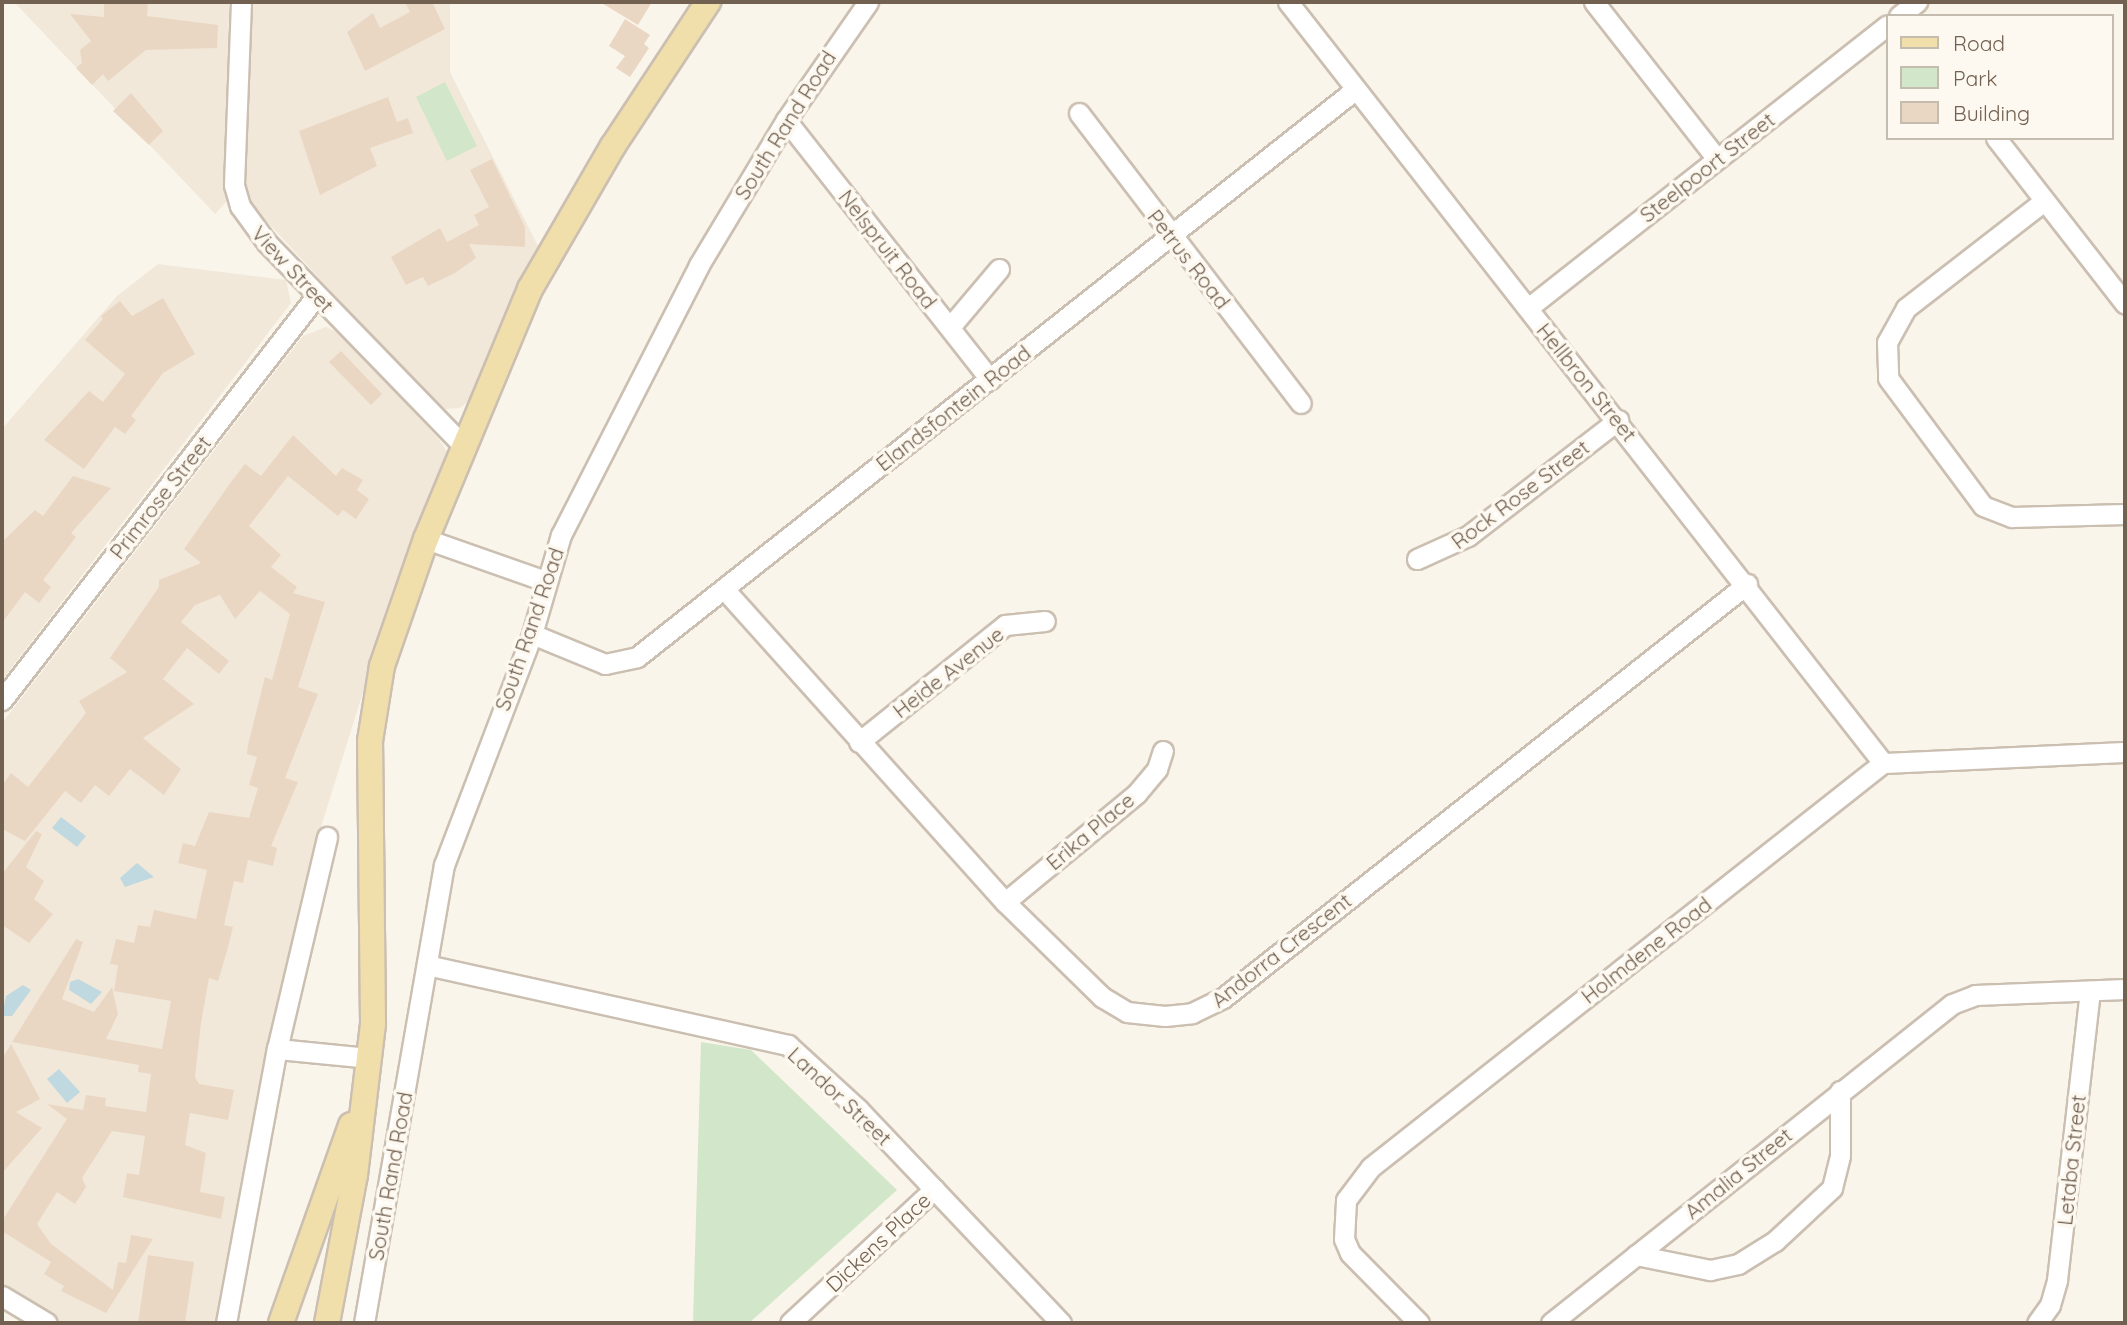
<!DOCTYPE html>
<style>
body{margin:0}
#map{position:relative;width:2127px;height:1325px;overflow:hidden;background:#faf5ea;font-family:Quicksand,sans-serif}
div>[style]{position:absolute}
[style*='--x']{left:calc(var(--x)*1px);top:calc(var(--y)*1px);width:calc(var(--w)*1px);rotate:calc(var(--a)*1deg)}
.residential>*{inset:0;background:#f1e8d9}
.green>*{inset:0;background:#d2e6c9}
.water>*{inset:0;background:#c0d9e1}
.building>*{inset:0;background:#ead7c3}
.roads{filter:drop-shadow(2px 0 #cbbfb1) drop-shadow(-2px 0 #cbbfb1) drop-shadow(0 2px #cbbfb1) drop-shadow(0 -2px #cbbfb1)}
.minor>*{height:19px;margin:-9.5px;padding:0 9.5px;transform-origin:9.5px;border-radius:9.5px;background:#fff}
.major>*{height:24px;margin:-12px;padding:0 12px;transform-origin:12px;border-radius:12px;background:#f0deab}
span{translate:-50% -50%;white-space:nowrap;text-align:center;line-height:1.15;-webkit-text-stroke:7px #fdf9f0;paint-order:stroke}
.street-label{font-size:21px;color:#726050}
.frame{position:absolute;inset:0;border:4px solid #726050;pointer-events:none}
.legend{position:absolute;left:1886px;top:14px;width:228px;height:126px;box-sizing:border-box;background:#fdf9f0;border:2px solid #c5bcb0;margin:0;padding:9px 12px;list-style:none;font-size:21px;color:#726050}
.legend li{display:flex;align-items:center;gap:14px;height:35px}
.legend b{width:35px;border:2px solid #c5bcb0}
</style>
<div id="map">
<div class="residential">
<i style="clip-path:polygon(14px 2px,229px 2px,227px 201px,215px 214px)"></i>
<i style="clip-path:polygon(249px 2px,450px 2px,450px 72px,540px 250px,471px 399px,460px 408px,446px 409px,430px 398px,246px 199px)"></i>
<i style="clip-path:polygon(158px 264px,286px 280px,291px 303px,2px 680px,2px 429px,117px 296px)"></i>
<i style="clip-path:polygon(326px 327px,339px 333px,437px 437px,448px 453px,446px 464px,374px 657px,316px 843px,267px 1046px,216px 1323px,62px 1323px,2px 1285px,2px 723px,303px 336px)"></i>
</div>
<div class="green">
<i style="clip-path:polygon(445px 82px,477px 146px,447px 161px,416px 97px)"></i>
<i style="clip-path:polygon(701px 1042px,751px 1050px,897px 1190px,749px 1323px,693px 1323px)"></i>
</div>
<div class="water">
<i style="clip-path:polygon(61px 817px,86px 836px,77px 847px,52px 828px)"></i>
<i style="clip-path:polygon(137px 863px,154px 877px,125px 887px,120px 878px)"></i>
<i style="clip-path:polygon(78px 979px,102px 992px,91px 1004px,69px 990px,70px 982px)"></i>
<i style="clip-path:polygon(23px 985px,31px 990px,12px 1016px,2px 1016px,6px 996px)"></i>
<i style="clip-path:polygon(59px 1069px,80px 1092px,67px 1103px,47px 1079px)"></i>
</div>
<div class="building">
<i style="clip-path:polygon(104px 2px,148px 2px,147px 16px,218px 25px,217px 48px,146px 50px,108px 81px,103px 74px,92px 85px,76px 68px,82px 63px,80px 50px,91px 41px,70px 14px,104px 17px)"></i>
<i style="clip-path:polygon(405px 2px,432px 2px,445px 29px,365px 71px,347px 32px,373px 13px,380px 28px,410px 12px)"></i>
<i style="clip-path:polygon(600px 2px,652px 2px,638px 25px)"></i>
<i style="clip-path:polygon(625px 19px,650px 35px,644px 44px,649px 48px,630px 77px,616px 68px,625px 56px,609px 46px)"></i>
<i style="clip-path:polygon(131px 93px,163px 131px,149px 145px,113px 111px)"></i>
<i style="clip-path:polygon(388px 97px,397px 122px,408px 118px,413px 133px,370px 148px,377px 166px,320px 195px,299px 131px)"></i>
<i style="clip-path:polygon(492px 159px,525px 227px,525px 247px,469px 244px,476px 258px,455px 273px,428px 286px,423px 277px,406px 285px,391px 257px,440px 228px,447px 242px,479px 225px,474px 215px,489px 207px,470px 170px)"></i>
<i style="clip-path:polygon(163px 298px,195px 354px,163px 373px,131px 416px,136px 420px,125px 434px,115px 427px,84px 469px,44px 440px,89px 391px,103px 402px,125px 374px,85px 340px,103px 319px,101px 316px,120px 301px,132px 316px)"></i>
<i style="clip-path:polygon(341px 351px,382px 394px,371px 405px,329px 362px)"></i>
<i style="clip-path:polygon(293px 435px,336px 476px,342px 468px,363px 480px,357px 490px,369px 499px,356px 519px,343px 510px,338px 516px,288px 476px,249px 526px,281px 555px,271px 567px,297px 587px,293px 593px,325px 602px,298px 687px,318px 694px,285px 778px,298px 782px,271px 846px,277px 848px,273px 866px,248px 860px,243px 883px,234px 881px,224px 925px,233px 927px,227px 951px,218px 981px,209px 978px,201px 1023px,195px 1077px,199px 1084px,234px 1090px,228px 1120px,190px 1113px,185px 1145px,206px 1153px,200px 1192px,225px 1197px,221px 1219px,123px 1197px,127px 1173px,139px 1175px,145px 1136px,112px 1131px,82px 1178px,86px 1187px,75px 1204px,57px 1192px,37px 1224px,51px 1244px,113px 1290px,118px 1262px,126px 1263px,131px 1235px,153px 1239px,106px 1313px,61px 1291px,64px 1286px,44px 1274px,51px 1262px,2px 1231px,2px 1221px,67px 1119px,47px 1104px,83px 1110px,86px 1095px,106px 1098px,105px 1106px,146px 1112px,151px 1074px,138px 1072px,139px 1065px,12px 1042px,76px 939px,83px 942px,62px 999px,94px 1012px,112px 987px,118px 1014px,106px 1039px,162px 1049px,171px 1001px,114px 991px,118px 965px,110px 964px,116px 939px,134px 943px,138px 925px,150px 927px,154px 910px,196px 919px,207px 870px,178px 863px,183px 843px,195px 846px,209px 812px,249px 818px,258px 788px,249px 785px,257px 757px,247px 754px,248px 745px,265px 677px,272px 680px,290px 614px,260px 591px,235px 619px,220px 595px,195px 605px,181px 622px,229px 661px,219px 674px,187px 648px,163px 679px,194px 704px,143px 738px,181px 769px,164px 795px,130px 769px,109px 796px,95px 785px,81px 803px,65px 791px,25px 841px,2px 829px,2px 785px,11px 773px,28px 787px,86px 713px,79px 701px,127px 672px,110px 658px,159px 587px,159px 580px,201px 563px,184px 549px,231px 482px,245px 464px,261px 476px)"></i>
<i style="clip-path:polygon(73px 476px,111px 488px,71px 533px,76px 537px,43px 580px,51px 587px,39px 603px,25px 592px,2px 623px,2px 542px,35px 510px,43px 516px)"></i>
<i style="clip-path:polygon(36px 831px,42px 834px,26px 867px,44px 881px,34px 899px,53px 914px,29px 943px,2px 925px,2px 874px)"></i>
<i style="clip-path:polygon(11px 1044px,40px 1099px,16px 1112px,42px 1128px,2px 1173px,2px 1059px)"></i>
<i style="clip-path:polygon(148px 1255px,194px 1262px,185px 1323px,138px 1323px)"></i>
</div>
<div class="roads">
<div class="minor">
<i style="--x:241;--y:2;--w:183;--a:92.2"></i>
<i style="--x:234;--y:185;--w:22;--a:74"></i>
<i style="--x:240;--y:206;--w:46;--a:53.9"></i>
<i style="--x:267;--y:243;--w:283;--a:45.9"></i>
<i style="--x:1288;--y:2;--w:966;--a:51.98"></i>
<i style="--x:1594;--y:2;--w:199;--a:51.9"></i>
<i style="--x:1899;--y:16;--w:23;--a:-38"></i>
<i style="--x:1079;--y:113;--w:365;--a:52.6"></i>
<i style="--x:786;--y:120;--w:330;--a:51.8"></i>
<i style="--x:1996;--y:138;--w:210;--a:52.1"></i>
<i style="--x:2044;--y:201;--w:175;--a:142.2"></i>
<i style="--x:1906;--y:308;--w:39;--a:119"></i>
<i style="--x:1887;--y:342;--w:36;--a:88"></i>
<i style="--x:1888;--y:378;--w:159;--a:53.4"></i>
<i style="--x:1983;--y:506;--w:31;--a:21"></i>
<i style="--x:2012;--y:517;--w:113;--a:-1.5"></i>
<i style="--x:1528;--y:308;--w:457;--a:-38.2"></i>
<i style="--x:950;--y:327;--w:76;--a:-49.8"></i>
<i style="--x:426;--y:539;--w:126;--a:19.4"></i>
<i style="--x:1417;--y:559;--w:56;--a:-24.3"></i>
<i style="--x:1468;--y:536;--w:190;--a:-37.7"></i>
<i style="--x:724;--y:589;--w:421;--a:48.1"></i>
<i style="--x:1005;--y:902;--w:136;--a:44.4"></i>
<i style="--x:1102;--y:997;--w:29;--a:31"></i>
<i style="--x:1127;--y:1012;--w:38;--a:6"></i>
<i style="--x:1165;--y:1016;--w:27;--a:-6"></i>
<i style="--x:1192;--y:1013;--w:34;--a:-26"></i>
<i style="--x:1223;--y:998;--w:668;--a:-38.31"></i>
<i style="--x:532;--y:634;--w:79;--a:22.3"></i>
<i style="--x:605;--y:664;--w:33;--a:-12"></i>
<i style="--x:637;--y:657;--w:916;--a:-38.31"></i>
<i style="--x:2;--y:700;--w:513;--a:-52.13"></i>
<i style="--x:859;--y:742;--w:187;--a:-38.7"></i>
<i style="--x:1005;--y:625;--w:40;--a:-5.7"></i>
<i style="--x:1005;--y:902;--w:171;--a:-39.5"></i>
<i style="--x:1137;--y:793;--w:31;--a:-50"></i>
<i style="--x:1157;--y:769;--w:19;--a:-72"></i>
<i style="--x:427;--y:965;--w:370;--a:12.5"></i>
<i style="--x:788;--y:1045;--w:95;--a:42.4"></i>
<i style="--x:858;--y:1109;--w:295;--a:46.5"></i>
<i style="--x:277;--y:1049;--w:92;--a:5.6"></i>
<i style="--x:1636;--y:1255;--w:76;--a:11.5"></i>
<i style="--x:1710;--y:1270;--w:29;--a:-12"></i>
<i style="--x:1738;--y:1264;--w:44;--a:-31.9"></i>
<i style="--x:1775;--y:1241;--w:78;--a:-42.9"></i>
<i style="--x:1832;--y:1188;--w:33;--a:-76"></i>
<i style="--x:1840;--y:1156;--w:65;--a:-90"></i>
<i style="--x:2;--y:1296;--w:52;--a:31"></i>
<i style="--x:226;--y:1323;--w:279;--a:-79.5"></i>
<i style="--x:277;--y:1049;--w:218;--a:-76.7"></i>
<i style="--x:364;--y:1323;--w:465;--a:-80.1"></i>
<i style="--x:444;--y:865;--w:247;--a:-69.1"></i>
<i style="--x:532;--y:634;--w:103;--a:-73.7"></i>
<i style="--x:561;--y:535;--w:303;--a:-62.9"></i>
<i style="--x:699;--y:265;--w:169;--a:-59"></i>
<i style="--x:786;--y:120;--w:144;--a:-55.2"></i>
<i style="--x:790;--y:1323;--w:197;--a:-42.9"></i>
<i style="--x:1419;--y:1323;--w:98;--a:-134.6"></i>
<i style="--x:1350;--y:1253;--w:15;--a:-113"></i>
<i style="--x:1344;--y:1239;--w:39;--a:-87"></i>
<i style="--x:1346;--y:1200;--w:41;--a:-52.9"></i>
<i style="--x:1371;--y:1167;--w:652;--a:-38.28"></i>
<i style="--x:1883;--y:763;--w:242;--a:-2.6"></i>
<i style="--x:1551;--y:1323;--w:512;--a:-38.5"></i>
<i style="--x:1952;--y:1004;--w:25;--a:-21"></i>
<i style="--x:1975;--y:995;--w:150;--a:-2.3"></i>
<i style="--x:2037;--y:1323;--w:22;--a:-54"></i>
<i style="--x:2050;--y:1305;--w:26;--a:-74"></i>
<i style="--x:2057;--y:1280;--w:291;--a:-83.5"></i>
</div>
<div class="major">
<i style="--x:281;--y:1323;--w:210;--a:-70.5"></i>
<i style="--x:327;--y:1323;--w:151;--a:-79.3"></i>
<i style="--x:355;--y:1175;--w:153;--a:-83.2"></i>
<i style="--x:373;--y:1023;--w:282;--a:-90.6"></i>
<i style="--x:370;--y:741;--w:76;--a:-80.9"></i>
<i style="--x:382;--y:666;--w:134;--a:-70.9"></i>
<i style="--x:426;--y:539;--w:271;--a:-67.4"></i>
<i style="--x:530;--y:289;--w:165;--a:-59.9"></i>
<i style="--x:613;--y:146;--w:173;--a:-56.6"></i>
</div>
</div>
<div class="street-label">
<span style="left:785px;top:125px;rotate:-58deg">South Rand Road</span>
<span style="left:1707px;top:167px;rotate:-38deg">Steelpoort Street</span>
<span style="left:888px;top:249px;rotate:52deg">Nelspruit Road</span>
<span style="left:1189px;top:259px;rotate:52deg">Petrus Road</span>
<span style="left:293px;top:269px;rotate:47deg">View Street</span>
<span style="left:1587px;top:382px;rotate:51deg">Hellbron Street</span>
<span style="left:953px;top:408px;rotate:-38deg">Elandsfontein Road</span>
<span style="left:1520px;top:494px;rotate:-37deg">Rock Rose Street</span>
<span style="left:160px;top:497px;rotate:-52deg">Primrose Street</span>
<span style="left:529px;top:629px;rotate:-71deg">South Rand Road</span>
<span style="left:948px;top:672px;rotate:-38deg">Heide Avenue</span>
<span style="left:1090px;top:831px;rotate:-40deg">Erika Place</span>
<span style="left:1281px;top:950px;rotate:-38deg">Andorra Crescent</span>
<span style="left:1646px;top:950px;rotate:-38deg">Holmdene Road</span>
<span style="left:840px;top:1096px;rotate:43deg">Landor Street</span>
<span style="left:2071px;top:1160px;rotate:-84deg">Letaba Street</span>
<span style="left:1738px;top:1173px;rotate:-39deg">Amalia Street</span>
<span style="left:390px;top:1176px;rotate:-80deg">South Rand Road</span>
<span style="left:878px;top:1242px;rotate:-43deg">Dickens Place</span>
</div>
<div class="frame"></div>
<ul class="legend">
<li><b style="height:9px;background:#f0deab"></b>Road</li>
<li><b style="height:19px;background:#d2e6c9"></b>Park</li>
<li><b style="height:19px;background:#ead7c3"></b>Building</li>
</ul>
</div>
